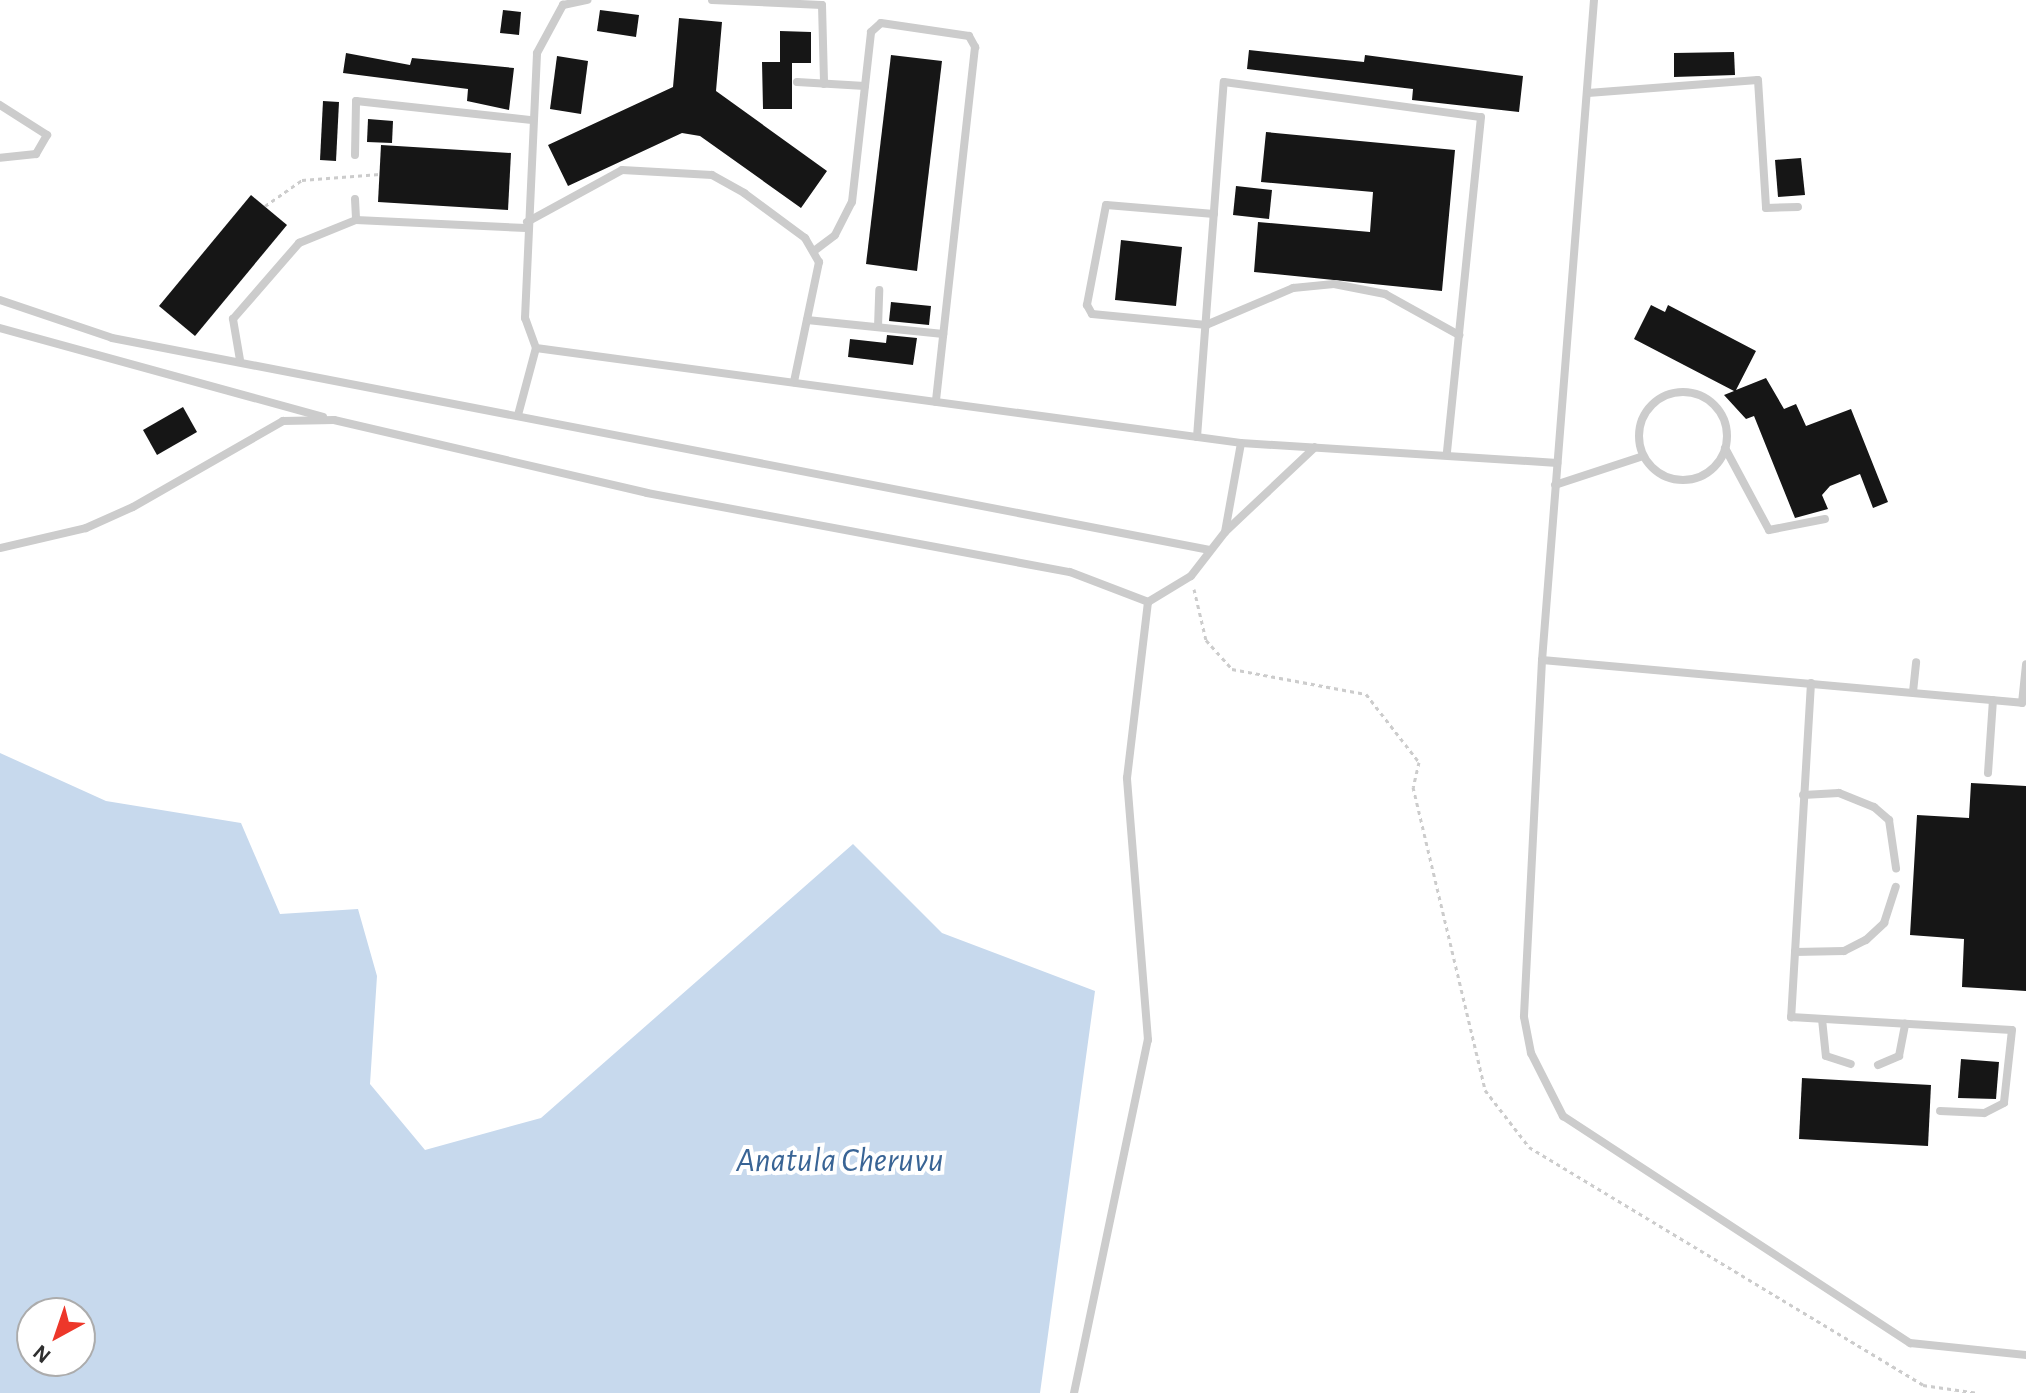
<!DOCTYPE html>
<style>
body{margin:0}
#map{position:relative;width:2026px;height:1393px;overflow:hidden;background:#fff;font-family:"Alegreya Sans",sans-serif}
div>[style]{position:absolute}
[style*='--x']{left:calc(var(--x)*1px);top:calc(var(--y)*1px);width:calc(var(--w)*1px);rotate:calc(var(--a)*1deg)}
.water>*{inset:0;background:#c7d9ed}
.building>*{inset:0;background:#161616}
.path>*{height:3px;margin-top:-1.5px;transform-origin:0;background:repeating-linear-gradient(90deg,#ccc 0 4px,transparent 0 8px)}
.service>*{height:8px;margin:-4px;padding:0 4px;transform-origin:4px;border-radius:4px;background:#ccc}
.service>.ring{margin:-4px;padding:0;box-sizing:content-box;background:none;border:8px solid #ccc;border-radius:50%}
span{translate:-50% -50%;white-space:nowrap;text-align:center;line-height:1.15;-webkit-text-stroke:8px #fff;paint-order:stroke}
.water-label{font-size:34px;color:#396495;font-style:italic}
.north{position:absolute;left:16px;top:1297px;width:80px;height:80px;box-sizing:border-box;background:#fff;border:2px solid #acacac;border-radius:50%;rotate:220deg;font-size:22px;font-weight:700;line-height:32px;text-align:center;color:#2f2f2f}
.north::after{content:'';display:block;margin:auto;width:28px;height:36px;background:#ed372a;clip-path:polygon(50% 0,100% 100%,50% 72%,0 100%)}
</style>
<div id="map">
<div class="water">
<i style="clip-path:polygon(evenodd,0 753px,106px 801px,241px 823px,280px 914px,358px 909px,377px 976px,370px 1084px,425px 1150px,541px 1118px,853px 844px,942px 933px,1095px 991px,1040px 1393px,0 1393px,0 753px,32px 1313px,80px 1313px,80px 1361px,32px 1361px,32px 1313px)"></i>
</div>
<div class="building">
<i style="clip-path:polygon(503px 10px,521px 12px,519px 35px,500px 33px)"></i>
<i style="clip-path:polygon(600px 10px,639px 15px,636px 37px,597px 31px)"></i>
<i style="clip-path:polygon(679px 18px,722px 22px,716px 91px,827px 171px,801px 208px,700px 136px,682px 133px,568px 186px,548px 145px,673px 87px)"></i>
<i style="clip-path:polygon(780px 31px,811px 32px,811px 63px,792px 63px,792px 109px,763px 109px,762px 62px,780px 62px)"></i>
<i style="clip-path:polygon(1249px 50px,1364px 62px,1365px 55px,1523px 76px,1519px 112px,1412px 100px,1413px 89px,1247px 69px)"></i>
<i style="clip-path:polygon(1734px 52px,1735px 75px,1674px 77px,1674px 53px)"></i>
<i style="clip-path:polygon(346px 53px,410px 65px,412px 58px,514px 68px,509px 110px,467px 101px,468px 89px,343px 73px)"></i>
<i style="clip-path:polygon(891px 55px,942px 61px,917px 271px,866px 264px)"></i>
<i style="clip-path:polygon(557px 56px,588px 61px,581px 114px,550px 109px)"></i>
<i style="clip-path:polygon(323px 101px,339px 102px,336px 161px,320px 160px)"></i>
<i style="clip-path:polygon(368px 119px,393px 121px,392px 143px,367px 142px)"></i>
<i style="clip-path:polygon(1266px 132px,1455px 150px,1442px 291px,1254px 272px,1258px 222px,1370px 232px,1373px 192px,1261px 182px)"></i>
<i style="clip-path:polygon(381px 145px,511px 153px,508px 210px,378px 202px)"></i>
<i style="clip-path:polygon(1801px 158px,1805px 195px,1778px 197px,1775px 160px)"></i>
<i style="clip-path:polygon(1236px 186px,1272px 190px,1269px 219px,1233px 215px)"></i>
<i style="clip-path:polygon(251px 195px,287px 225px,195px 336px,159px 306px)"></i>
<i style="clip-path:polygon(1121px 240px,1182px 247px,1176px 306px,1115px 300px)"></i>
<i style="clip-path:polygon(891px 302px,931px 306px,929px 325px,889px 321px)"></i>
<i style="clip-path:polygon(1651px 305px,1665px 312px,1668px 305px,1756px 351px,1736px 390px,1766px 378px,1784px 409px,1796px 404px,1806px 426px,1851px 409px,1888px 502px,1873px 508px,1860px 474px,1830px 486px,1822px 495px,1828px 509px,1795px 518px,1754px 416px,1746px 419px,1724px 395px,1734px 391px,1634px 339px)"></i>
<i style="clip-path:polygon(887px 335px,917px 338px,913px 365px,848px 357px,850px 339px,886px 343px)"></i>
<i style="clip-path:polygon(183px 407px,197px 432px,157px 455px,143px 430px)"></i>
<i style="clip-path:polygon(1971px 783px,2026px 786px,2026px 991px,1962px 987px,1964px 939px,1910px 935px,1917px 815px,1969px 818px)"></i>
<i style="clip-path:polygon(1961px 1059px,1999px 1062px,1996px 1099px,1958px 1098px)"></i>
<i style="clip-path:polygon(1802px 1078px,1931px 1085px,1928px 1146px,1799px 1139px)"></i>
</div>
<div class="path">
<i style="--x:265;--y:206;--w:45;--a:-35.1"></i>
<i style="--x:302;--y:180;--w:78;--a:-4.4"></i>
<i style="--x:1194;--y:589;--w:52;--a:76.8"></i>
<i style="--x:1206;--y:640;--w:39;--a:48"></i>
<i style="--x:1232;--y:669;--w:136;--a:10.6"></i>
<i style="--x:1366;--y:694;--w:86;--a:52.1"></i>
<i style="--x:1419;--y:762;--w:26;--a:103"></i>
<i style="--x:1413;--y:787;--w:311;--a:76.6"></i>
<i style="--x:1485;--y:1090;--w:72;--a:52.3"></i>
<i style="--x:1529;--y:1147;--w:460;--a:31.1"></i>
<i style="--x:1923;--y:1385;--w:56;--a:8.3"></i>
</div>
<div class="service">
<i style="--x:712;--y:0;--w:110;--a:2.6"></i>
<i style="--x:822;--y:5;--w:79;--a:88.5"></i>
<i style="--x:1594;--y:0;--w:662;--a:94.5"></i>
<i style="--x:1542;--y:660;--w:357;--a:92.9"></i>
<i style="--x:1524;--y:1017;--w:37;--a:79"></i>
<i style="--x:1531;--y:1053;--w:71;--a:63.1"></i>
<i style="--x:1563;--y:1116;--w:415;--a:33.2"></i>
<i style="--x:1910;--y:1343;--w:117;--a:5.9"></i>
<i style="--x:797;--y:82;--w:68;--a:3.4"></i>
<i style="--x:1588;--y:93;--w:170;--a:-4.4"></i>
<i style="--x:1758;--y:80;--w:128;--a:86.4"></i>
<i style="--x:1766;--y:208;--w:32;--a:-2"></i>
<i style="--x:0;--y:105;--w:56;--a:32.6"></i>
<i style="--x:47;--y:135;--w:22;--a:120"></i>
<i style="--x:36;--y:154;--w:36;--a:174"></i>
<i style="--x:355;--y:155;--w:54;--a:-88.9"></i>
<i style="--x:356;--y:101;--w:177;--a:6.2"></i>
<i style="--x:355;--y:199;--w:21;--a:87"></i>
<i style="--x:1214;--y:214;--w:108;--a:-175.2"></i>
<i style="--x:1106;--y:205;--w:102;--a:100.8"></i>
<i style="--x:1087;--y:305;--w:10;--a:61"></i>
<i style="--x:1092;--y:314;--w:115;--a:5.5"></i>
<i style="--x:1206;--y:325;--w:95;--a:-23"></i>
<i style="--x:1293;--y:288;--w:41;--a:-5.6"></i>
<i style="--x:1334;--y:284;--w:52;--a:11.1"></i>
<i style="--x:1385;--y:294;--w:85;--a:29"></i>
<i style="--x:527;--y:222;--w:108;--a:-28.7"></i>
<i style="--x:622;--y:170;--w:90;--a:3.2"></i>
<i style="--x:712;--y:175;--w:37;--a:29"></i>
<i style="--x:744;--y:193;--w:76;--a:36.4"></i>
<i style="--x:805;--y:238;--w:28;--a:60"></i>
<i style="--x:819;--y:262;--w:123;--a:101.8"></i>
<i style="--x:814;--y:251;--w:26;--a:-37"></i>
<i style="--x:835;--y:235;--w:37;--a:-63"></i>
<i style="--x:852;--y:202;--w:171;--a:-83.6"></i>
<i style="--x:871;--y:32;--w:13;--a:-42"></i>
<i style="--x:881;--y:23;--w:89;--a:8.4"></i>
<i style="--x:969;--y:36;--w:13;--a:61"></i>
<i style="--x:975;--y:47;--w:357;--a:96.3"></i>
<i style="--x:0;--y:300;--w:118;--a:18.7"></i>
<i style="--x:112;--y:338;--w:1118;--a:10.93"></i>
<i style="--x:807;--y:320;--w:137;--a:5.9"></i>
<i style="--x:878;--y:327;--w:37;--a:-88"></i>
<i style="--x:0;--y:328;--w:335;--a:15.4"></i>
<i style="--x:536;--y:348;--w:711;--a:7.67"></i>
<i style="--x:1241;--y:443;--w:317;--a:3.6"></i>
<i style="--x:240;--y:360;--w:42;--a:-99.7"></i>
<i style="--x:233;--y:319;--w:101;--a:-49"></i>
<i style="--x:299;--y:243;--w:61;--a:-22"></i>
<i style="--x:356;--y:220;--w:170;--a:2.7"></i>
<i class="ring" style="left:1639px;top:392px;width:80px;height:80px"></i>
<i style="--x:518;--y:415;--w:69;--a:-75"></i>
<i style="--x:536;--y:348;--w:32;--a:-110"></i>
<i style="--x:525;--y:318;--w:265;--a:-87.4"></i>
<i style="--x:537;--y:53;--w:55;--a:-61.6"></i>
<i style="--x:563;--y:5;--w:25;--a:-12"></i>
<i style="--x:1197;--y:437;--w:356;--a:-85.7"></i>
<i style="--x:1224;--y:82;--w:259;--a:7.8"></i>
<i style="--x:1481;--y:117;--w:339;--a:95.8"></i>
<i style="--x:1725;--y:448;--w:93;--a:61.8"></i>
<i style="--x:1769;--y:530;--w:57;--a:-11.1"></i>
<i style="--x:1555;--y:485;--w:93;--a:-18.2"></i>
<i style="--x:1226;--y:531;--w:122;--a:-43.3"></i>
<i style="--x:0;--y:548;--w:88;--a:-13.1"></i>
<i style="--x:86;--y:528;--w:51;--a:-24.1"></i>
<i style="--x:133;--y:507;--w:173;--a:-29.8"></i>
<i style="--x:283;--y:421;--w:51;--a:-1.1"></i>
<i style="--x:334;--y:420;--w:321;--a:13.1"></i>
<i style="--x:647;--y:493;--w:430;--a:10.6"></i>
<i style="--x:1070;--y:572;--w:84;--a:21"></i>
<i style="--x:1542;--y:660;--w:482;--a:5.1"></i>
<i style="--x:2022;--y:703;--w:39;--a:-84"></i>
<i style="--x:1811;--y:683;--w:335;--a:93.4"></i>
<i style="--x:1791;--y:1017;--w:221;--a:3.4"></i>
<i style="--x:2012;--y:1030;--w:73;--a:96.3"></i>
<i style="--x:2004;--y:1103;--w:22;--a:153"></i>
<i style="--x:1984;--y:1113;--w:44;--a:-177.4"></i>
<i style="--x:1913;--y:692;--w:30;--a:-84"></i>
<i style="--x:1988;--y:773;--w:73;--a:-86.1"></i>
<i style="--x:1803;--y:795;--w:36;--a:-3"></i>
<i style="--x:1839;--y:793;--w:38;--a:22"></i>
<i style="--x:1874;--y:807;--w:20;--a:41"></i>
<i style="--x:1889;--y:820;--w:49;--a:81.7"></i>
<i style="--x:1795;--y:952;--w:49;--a:-1.2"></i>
<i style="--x:1844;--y:951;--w:25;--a:-27"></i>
<i style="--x:1866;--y:940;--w:25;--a:-43"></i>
<i style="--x:1884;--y:923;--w:38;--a:-72"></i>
<i style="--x:1822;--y:1019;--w:37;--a:84"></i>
<i style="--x:1826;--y:1056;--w:26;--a:18"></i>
<i style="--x:1878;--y:1065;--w:23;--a:-23"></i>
<i style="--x:1899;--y:1056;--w:33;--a:-79"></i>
<i style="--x:1074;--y:1393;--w:361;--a:-78.2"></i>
<i style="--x:1148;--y:1040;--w:263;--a:-94.6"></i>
<i style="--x:1127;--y:778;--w:177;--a:-83.2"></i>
<i style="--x:1148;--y:602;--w:50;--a:-31.2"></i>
<i style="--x:1191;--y:576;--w:56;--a:-52.3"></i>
<i style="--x:1225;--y:532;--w:90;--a:-79.8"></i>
</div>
<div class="water-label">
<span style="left:840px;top:1162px">Anatula Cheruvu</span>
</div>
<div class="north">N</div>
</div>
